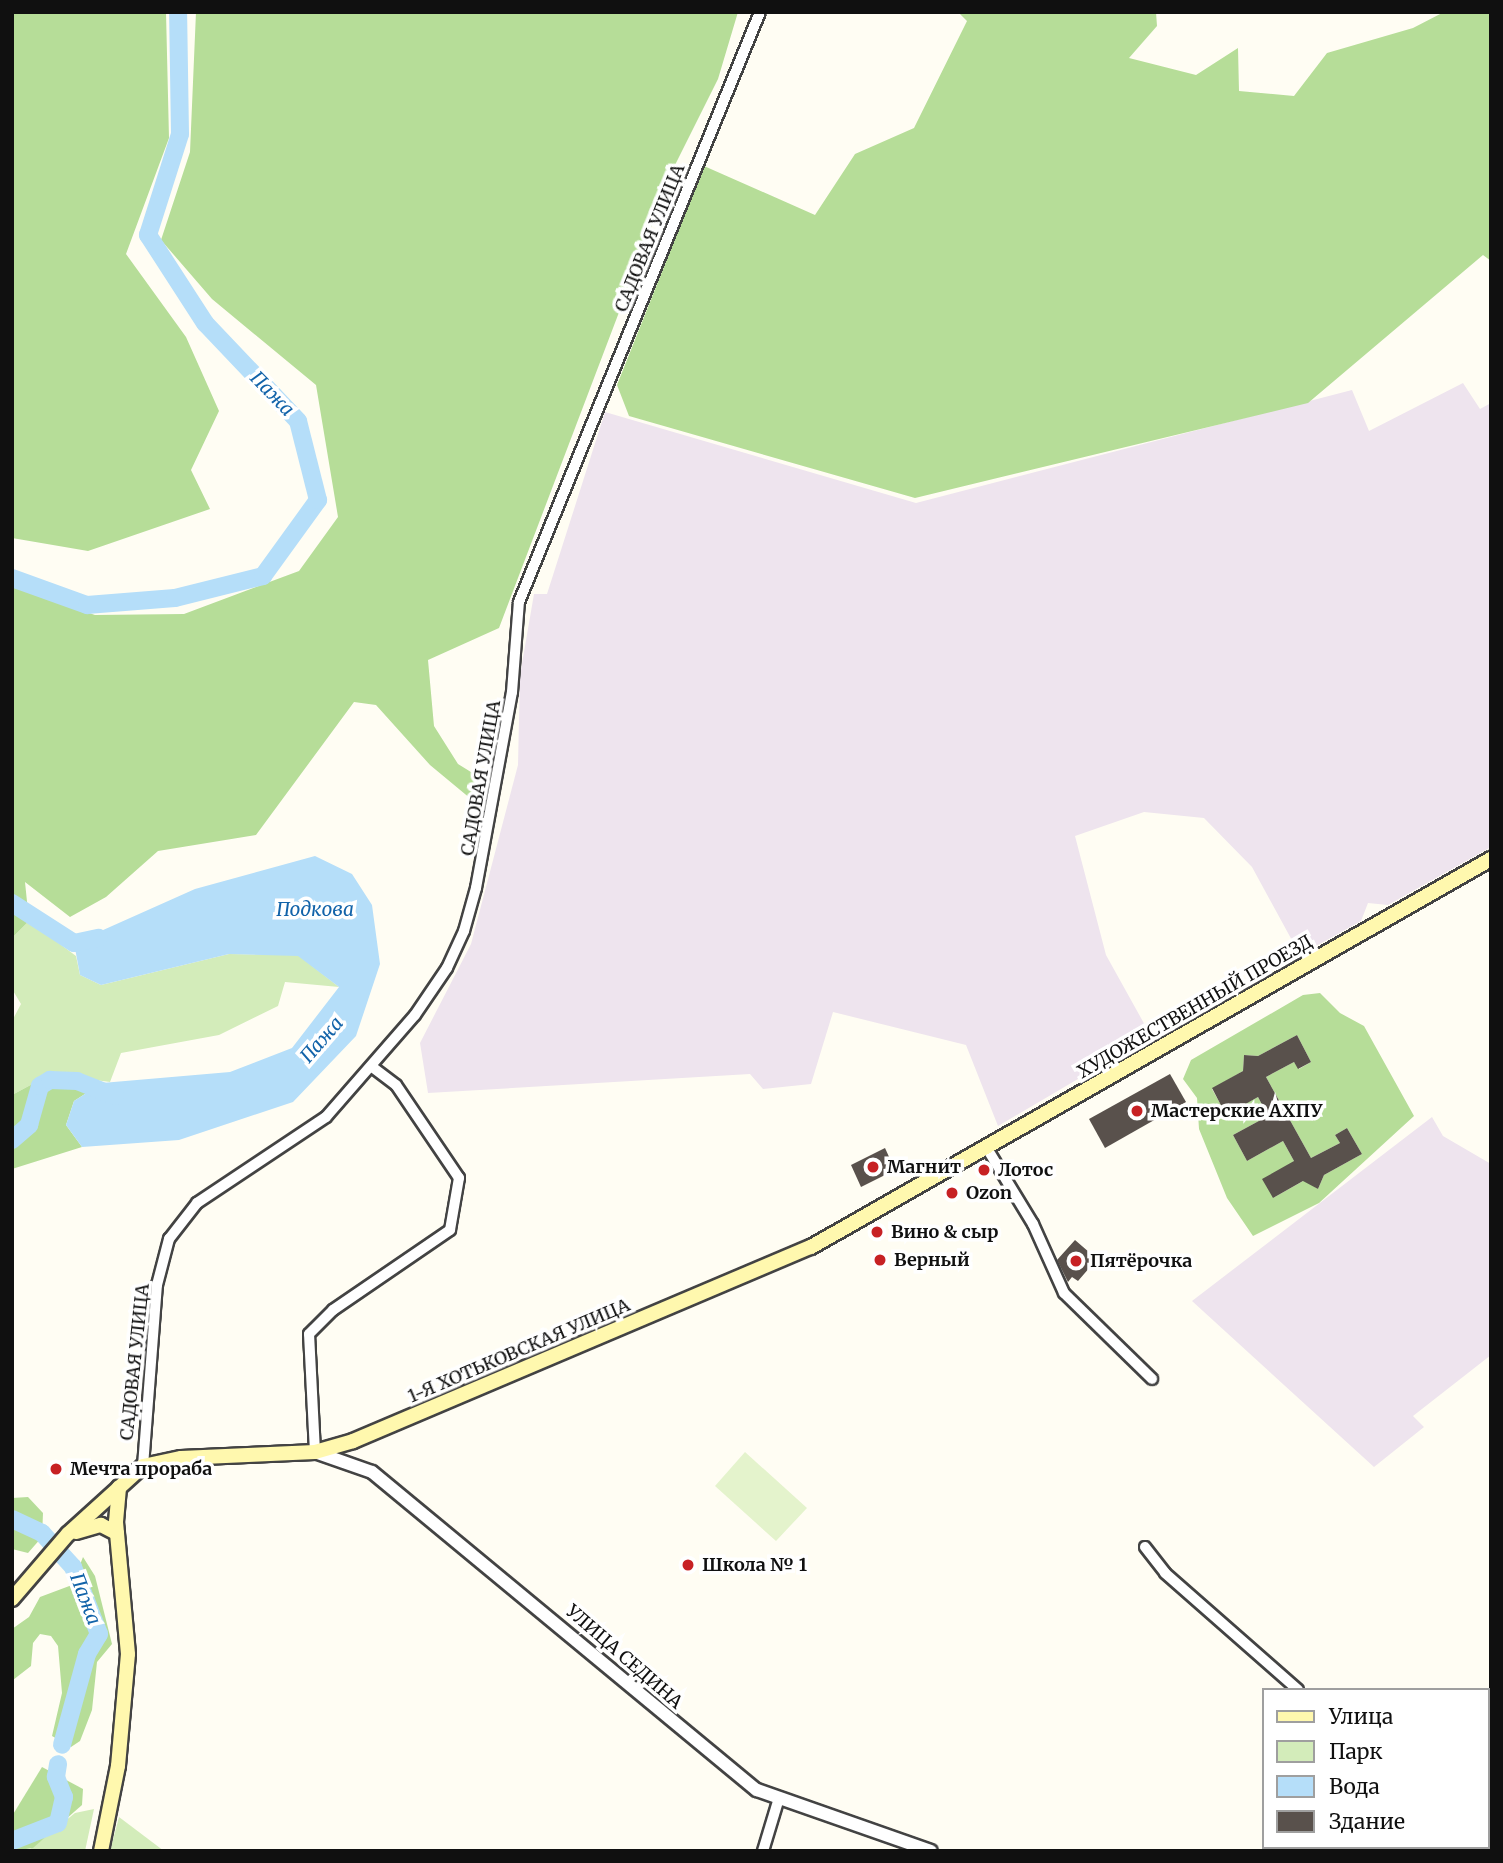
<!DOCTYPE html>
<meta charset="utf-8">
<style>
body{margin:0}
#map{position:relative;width:1503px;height:1863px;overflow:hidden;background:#fffdf3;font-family:Merriweather,serif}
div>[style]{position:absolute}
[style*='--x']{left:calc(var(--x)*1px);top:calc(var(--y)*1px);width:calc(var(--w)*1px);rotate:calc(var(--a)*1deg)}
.industrial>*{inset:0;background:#eee4ee}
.green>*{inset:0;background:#d3ecba}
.forest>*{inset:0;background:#b6dd98}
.pitch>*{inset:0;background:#e4f3cc}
.water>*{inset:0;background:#b5def9}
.river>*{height:18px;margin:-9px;padding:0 9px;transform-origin:9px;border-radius:9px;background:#b5def9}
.building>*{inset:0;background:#59514c}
.roads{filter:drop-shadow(2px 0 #434343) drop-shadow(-2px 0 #434343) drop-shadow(0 2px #434343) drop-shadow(0 -2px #434343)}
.minor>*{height:10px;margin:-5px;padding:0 5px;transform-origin:5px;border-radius:5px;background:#fff}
.tertiary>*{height:12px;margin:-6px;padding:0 6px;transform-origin:6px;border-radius:6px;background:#fff}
.secondary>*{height:14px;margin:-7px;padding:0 7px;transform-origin:7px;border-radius:7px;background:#fff8ae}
.rail>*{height:2.5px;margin:-1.25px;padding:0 1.25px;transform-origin:1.25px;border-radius:1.25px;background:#c72124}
.dots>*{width:19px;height:19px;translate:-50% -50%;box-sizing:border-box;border:4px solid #fff;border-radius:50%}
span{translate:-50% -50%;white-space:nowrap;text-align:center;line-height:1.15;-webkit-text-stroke:7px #fff;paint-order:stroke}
.street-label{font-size:18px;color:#101010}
.poi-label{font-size:18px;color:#101010;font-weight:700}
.left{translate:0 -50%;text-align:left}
.water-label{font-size:19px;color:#1263a9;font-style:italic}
.frame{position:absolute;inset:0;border:14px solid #101010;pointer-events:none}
.legend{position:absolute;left:1262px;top:1688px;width:228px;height:161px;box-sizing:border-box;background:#fff;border:2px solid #9f9f9f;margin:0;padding:9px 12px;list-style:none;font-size:21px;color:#101010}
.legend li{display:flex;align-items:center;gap:14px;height:35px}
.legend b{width:35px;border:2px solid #9f9f9f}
</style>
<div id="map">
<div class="industrial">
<i style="clip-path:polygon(1463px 383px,1480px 409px,1491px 403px,1491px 847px,1388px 905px,1368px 903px,1361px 921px,1300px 955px,1252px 867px,1204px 818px,1144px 812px,1075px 836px,1106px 955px,1151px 1036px,998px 1126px,966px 1045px,833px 1012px,811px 1084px,763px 1089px,750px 1074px,428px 1093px,420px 1043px,471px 944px,518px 765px,520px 675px,534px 594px,547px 594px,605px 412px,916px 503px,1352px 390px,1369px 431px)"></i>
<i style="clip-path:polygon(1432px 1117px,1443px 1136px,1491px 1164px,1491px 1355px,1413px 1416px,1424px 1427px,1374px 1467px,1192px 1301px)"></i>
</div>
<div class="green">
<i style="clip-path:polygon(29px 921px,76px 956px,80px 975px,101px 985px,229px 954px,298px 955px,339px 987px,285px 982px,278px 1006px,219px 1035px,121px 1053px,110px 1082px,51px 1074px,12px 1095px,12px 1021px,21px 1004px,12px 989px,12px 938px)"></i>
<i style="clip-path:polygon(94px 1809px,85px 1851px,28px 1851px,75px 1813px)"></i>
<i style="clip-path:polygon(119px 1817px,164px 1851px,110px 1851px)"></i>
</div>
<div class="forest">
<i style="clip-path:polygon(12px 12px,166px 12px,169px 138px,126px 254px,186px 337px,219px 411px,191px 470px,210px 509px,88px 551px,12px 538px)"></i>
<i style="clip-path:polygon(196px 12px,738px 12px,718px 79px,675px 165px,499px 628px,428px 660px,434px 726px,458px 764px,479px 777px,471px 799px,430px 765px,376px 705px,354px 702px,256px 835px,158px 851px,106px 897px,70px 917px,25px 882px,29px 921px,12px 938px,12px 587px,95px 615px,184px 614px,299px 571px,338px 517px,316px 385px,212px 299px,161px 240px,190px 152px)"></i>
<i style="clip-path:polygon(958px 12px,1156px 12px,1157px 26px,1129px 58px,1196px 75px,1238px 48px,1239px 91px,1294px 96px,1327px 53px,1413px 28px,1444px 12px,1491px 12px,1491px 261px,1483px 255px,1308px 403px,915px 498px,629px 416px,617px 385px,704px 166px,815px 215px,855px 154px,914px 128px,967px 21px)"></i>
<i style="clip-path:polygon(evenodd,1320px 993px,1340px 1013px,1364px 1026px,1414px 1116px,1319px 1203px,1253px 1236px,1227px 1198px,1199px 1129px,1197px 1098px,1183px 1079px,1191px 1060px,1303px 995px,1320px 993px,1297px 1035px,1311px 1062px,1299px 1069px,1294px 1062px,1266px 1077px,1311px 1158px,1340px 1143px,1335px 1135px,1347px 1128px,1362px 1154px,1324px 1175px,1318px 1189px,1305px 1180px,1273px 1198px,1294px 1161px,1283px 1141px,1247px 1161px,1233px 1135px,1268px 1116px,1258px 1097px,1226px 1114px,1212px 1089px,1243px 1071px,1244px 1055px,1258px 1056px,1297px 1035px)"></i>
<i style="clip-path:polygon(51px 1074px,102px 1083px,74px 1101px,66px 1125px,82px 1147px,12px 1169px,12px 1095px)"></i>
<i style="clip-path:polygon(28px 1497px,43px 1513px,42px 1537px,28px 1553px,12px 1549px,12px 1498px)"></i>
<i style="clip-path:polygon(83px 1557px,95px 1576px,112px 1644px,97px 1662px,92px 1710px,80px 1741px,71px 1747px,52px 1736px,62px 1693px,58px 1646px,51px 1636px,40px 1634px,33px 1643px,31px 1666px,13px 1680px,12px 1629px,29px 1617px,40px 1597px,72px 1585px)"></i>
<i style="clip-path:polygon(42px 1767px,83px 1789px,82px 1805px,33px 1848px,12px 1851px,12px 1816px)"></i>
</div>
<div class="pitch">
<i style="clip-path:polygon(745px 1452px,807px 1508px,776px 1541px,715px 1486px)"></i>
</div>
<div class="water">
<i style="clip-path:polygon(315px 856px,352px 874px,372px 905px,380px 964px,356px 1036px,293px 1102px,179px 1140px,82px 1147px,66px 1125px,74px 1101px,102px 1083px,230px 1072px,292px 1048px,339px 987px,298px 956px,229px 954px,101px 985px,80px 975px,74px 943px,195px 889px)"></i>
</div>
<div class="river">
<i style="--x:12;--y:578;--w:80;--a:19.8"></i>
<i style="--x:87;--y:605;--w:88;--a:-4.5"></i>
<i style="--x:175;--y:598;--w:91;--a:-14"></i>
<i style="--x:263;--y:576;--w:94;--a:-54.1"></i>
<i style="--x:318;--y:500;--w:81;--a:-104.2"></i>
<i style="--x:298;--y:421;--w:135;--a:-133.5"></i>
<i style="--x:205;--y:323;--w:105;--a:-122.9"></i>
<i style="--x:148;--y:235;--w:106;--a:-72.4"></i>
<i style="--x:180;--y:134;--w:122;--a:-90.9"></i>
<i style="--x:12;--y:903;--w:74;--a:32.8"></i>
<i style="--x:74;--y:943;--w:25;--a:-12"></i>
<i style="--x:12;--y:1140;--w:23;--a:-41"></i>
<i style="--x:29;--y:1125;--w:41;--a:-74.2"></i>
<i style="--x:40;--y:1086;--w:12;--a:-31"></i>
<i style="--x:50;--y:1080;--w:27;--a:2"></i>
<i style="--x:77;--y:1081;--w:41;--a:21.5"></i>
<i style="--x:12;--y:1519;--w:33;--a:25"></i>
<i style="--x:42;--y:1533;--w:46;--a:47.6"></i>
<i style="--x:73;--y:1567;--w:72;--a:68.8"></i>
<i style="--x:99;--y:1634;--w:23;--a:121"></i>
<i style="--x:87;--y:1654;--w:94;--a:105.4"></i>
<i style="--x:12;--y:1841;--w:49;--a:-21.4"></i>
<i style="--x:58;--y:1823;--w:27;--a:-77"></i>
<i style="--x:64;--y:1797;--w:22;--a:-112"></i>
<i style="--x:56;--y:1777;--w:13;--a:-81"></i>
</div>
<div class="building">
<i style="clip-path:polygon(1297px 1035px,1311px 1062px,1298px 1069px,1294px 1062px,1266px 1077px,1311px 1158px,1340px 1143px,1335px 1135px,1347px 1128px,1362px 1154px,1324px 1175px,1318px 1189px,1303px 1181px,1273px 1198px,1262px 1179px,1294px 1161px,1283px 1141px,1247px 1161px,1233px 1135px,1268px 1116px,1258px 1097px,1226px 1115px,1212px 1088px,1243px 1071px,1244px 1055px,1258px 1056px)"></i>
<i style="clip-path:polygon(1170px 1074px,1186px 1102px,1105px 1148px,1089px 1119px)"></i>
<i style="clip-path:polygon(885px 1148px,895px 1170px,861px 1187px,851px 1165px)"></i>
<i style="clip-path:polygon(1075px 1240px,1097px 1259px,1078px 1281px,1072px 1277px,1068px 1282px,1057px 1260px)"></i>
</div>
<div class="roads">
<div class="minor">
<i style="--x:988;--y:1150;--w:87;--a:58.7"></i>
<i style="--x:1033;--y:1224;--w:76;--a:65.8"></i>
<i style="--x:1064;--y:1293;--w:123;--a:44.3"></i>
<i style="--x:315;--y:1452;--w:118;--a:-92.9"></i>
<i style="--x:309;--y:1334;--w:34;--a:-45"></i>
<i style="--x:333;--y:1310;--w:142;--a:-34.4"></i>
<i style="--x:450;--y:1230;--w:53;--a:-80.2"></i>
<i style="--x:459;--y:1178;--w:112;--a:-124.1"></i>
<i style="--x:396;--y:1085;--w:31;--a:-143"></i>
<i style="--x:143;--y:1466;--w:182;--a:-85.6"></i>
<i style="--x:157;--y:1285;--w:48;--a:-75.4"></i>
<i style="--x:169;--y:1239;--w:46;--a:-52.1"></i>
<i style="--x:197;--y:1203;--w:155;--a:-33.7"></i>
<i style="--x:326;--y:1117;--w:135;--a:-48.9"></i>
<i style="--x:415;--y:1015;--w:57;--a:-55.8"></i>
<i style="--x:447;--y:968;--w:41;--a:-65.3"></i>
<i style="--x:464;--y:931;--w:45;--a:-74.4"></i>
<i style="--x:476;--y:888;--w:199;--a:-79.6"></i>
<i style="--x:512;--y:692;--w:90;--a:-85.6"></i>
<i style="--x:519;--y:602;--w:637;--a:-67.78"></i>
<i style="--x:1145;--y:1547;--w:33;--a:52"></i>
<i style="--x:1165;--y:1573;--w:177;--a:41.3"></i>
<i style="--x:763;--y:1851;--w:55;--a:-73.2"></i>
<i style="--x:1321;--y:1851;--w:6;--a:-39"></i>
</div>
<div class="tertiary">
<i style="--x:315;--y:1452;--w:60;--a:19.3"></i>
<i style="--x:372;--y:1472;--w:499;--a:39.6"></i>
<i style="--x:757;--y:1790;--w:184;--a:19.3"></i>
</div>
<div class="secondary">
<i style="--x:76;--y:1532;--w:26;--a:-16"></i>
<i style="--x:101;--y:1525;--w:18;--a:27"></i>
<i style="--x:12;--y:1599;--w:86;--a:-49.3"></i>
<i style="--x:68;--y:1534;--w:101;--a:-42.2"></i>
<i style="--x:143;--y:1466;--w:39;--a:-12"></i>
<i style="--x:181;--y:1458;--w:134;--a:-2.6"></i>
<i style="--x:315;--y:1452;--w:40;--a:-16"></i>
<i style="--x:353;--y:1441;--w:497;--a:-23"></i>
<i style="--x:811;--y:1247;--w:783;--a:-29.71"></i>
<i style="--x:101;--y:1851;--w:87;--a:-78.7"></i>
<i style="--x:118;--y:1766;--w:112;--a:-84.9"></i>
<i style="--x:128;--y:1654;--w:133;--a:-95.2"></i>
<i style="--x:116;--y:1522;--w:35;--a:-85"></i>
</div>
</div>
<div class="rail">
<i style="--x:1487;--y:1780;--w:6;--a:-45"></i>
<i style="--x:1433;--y:1851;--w:5;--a:-53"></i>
</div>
<div class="dots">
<i style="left:1137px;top:1111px;background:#c72124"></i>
<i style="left:873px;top:1167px;background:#c72124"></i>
<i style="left:984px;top:1170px;background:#c72124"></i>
<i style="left:952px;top:1193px;background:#c72124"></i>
<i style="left:877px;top:1232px;background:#c72124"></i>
<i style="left:880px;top:1260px;background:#c72124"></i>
<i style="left:1076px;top:1261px;background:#c72124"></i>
<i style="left:56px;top:1469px;background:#c72124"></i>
<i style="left:688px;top:1565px;background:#c72124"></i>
</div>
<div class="street-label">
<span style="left:650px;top:238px;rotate:-68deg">САДОВАЯ УЛИЦА</span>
<span style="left:481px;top:778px;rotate:-80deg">САДОВАЯ УЛИЦА</span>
<span style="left:1195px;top:1007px;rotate:-30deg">ХУДОЖЕСТВЕННЫЙ ПРОЕЗД</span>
<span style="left:519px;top:1351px;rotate:-23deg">1-Я ХОТЬКОВСКАЯ УЛИЦА</span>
<span style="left:135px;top:1362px;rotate:-84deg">САДОВАЯ УЛИЦА</span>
<span style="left:624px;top:1657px;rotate:41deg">УЛИЦА СЕДИНА</span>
</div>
<div class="poi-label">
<span class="left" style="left:1151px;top:1111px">Мастерские АХПУ</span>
<span class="left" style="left:887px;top:1167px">Магнит</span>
<span class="left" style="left:998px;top:1170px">Лотос</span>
<span class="left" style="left:966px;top:1193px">Ozon</span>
<span class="left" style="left:891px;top:1232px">Вино &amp; сыр</span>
<span class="left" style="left:894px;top:1260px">Верный</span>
<span class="left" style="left:1090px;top:1261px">Пятёрочка</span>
<span class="left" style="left:70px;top:1469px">Мечта прораба</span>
<span class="left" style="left:702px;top:1565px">Школа № 1</span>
</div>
<div class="water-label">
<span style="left:272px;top:394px;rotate:46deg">Пажа</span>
<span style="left:315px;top:910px">Подкова</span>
<span style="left:322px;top:1040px;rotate:-49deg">Пажа</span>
<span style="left:85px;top:1599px;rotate:69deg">Пажа</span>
</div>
<div class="frame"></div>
<ul class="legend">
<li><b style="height:9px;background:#fff8ae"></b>Улица</li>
<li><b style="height:19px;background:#d3ecba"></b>Парк</li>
<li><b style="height:19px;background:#b5def9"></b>Вода</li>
<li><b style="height:19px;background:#59514c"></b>Здание</li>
</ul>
</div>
